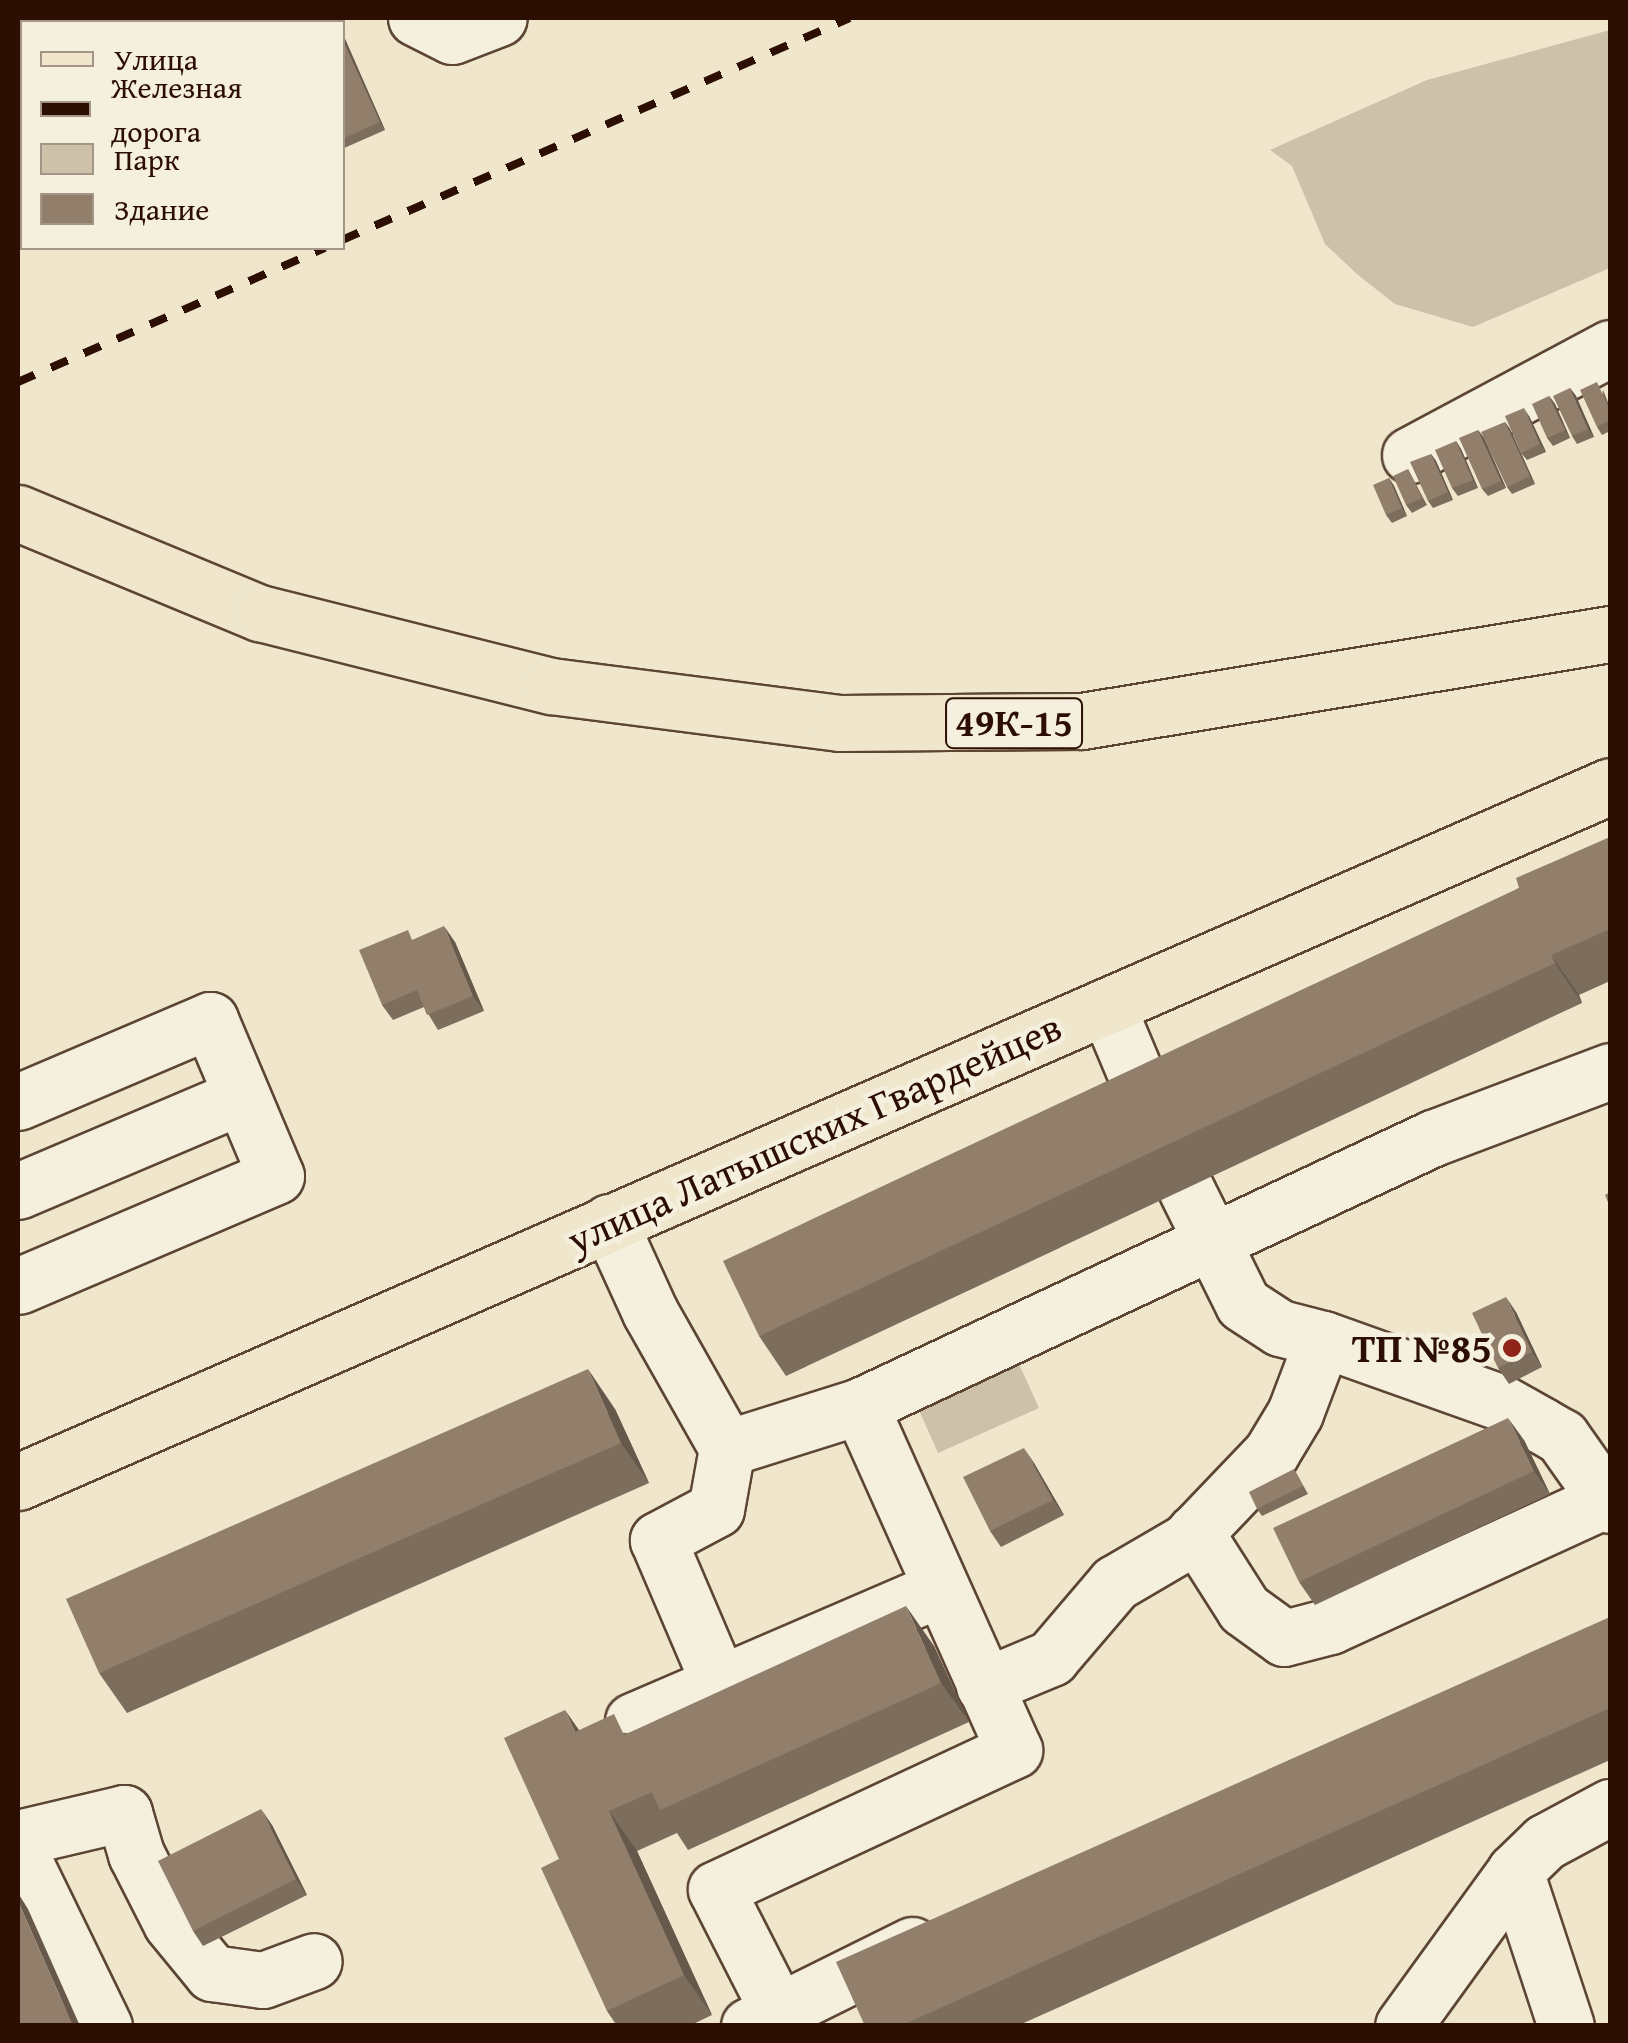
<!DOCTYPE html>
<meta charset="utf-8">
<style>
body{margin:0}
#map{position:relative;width:1628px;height:2043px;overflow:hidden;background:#efe6cc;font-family:"Gentium Book Plus",serif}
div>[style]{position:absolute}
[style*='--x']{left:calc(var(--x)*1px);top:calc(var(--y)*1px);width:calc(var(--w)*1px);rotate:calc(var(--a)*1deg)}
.green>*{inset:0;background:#cec1aa}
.roads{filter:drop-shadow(2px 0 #5d4534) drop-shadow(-2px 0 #5d4534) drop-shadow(0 2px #5d4534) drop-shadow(0 -2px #5d4534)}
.minor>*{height:55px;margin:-27.5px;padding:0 27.5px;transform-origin:27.5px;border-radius:27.5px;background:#f5efde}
.major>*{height:55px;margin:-27.5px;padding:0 27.5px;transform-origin:27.5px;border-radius:27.5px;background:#efe6cc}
.rail>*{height:8px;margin-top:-4px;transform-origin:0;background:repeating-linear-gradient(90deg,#2c0f02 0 18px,transparent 0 36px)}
.wall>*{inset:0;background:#7d6d5c}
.shaded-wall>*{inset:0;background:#66594b}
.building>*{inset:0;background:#917f6b}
.dots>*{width:28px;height:28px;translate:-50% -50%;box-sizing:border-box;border:5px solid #f5efde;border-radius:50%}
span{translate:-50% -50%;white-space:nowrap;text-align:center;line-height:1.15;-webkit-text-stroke:9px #f5efde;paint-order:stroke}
.shield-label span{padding:2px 8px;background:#f5efde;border:2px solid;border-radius:8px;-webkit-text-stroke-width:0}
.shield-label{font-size:38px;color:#2c0f02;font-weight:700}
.street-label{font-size:40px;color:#2c0f02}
.poi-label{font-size:40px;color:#2c0f02;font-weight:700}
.right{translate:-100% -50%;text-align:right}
.frame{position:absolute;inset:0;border:20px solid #2c0f02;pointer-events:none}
.legend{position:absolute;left:20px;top:20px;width:325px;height:230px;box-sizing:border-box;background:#f5efde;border:2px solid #a59586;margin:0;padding:12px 18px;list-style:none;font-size:30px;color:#2c0f02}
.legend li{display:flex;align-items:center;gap:20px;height:50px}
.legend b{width:50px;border:2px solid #a59586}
</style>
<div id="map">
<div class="green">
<i style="clip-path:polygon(1610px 30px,1610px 268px,1473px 327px,1395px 304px,1358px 275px,1325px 244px,1292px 166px,1270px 150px,1427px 80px)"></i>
<i style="clip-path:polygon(1019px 1364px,1039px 1408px,938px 1453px,918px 1408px)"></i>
</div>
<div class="roads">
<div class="minor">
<i style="--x:416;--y:18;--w:40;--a:26.6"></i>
<i style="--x:452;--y:36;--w:50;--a:-21"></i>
<i style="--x:249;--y:22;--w:12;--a:-20"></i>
<i style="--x:18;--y:133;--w:4;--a:-27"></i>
<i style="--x:1410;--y:455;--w:227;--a:-28.1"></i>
<i style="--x:1107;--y:1006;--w:116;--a:67.2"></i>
<i style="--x:18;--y:1102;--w:209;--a:-23.1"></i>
<i style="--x:210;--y:1020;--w:169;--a:67.1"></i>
<i style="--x:276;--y:1176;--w:280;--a:156.9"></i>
<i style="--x:1186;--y:1189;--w:128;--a:63.6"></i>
<i style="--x:1243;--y:1304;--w:44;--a:33"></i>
<i style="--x:1280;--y:1328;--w:44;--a:14.3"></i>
<i style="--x:18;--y:1191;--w:243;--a:-23"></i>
<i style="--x:609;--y:1222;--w:99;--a:65.5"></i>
<i style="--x:650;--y:1312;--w:156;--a:60.5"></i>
<i style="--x:727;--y:1448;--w:62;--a:100.2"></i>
<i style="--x:716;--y:1509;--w:66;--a:151.9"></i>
<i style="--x:658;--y:1540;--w:155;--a:66.9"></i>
<i style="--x:727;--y:1448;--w:139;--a:-17.5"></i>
<i style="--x:860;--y:1406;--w:633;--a:-25.07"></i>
<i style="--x:1433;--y:1138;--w:189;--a:-20.7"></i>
<i style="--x:1195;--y:1532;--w:91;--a:57.5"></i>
<i style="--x:1244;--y:1609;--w:49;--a:35.9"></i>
<i style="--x:1284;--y:1638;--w:48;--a:-14.6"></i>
<i style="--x:1330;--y:1626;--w:305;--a:-24.6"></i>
<i style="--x:984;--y:1686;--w:73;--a:-22.7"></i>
<i style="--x:1051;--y:1658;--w:99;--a:-49.5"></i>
<i style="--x:1115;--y:1583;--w:83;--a:-30.3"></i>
<i style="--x:1187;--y:1541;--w:122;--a:-46.3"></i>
<i style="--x:1271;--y:1453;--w:47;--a:-59"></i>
<i style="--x:1295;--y:1413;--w:79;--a:-69.3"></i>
<i style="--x:1323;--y:1339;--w:188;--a:19.6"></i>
<i style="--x:1500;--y:1402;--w:47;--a:29.3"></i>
<i style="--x:1541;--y:1425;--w:24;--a:30"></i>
<i style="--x:1562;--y:1437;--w:83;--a:54.8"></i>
<i style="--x:633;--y:1721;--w:334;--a:-23.3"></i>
<i style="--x:18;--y:1838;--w:109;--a:-13.3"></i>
<i style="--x:124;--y:1813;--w:43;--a:73.7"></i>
<i style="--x:136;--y:1854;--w:77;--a:63.1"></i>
<i style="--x:171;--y:1923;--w:65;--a:50.6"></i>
<i style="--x:212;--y:1973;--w:51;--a:7.8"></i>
<i style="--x:263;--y:1980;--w:54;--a:-20.4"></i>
<i style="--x:18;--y:1849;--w:197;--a:64.1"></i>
<i style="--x:1515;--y:1871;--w:163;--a:71.8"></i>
<i style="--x:776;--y:2007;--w:132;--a:-117"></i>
<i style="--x:716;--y:1889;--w:329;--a:-25"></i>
<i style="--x:1014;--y:1750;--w:377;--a:-114.1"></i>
<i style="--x:749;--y:2026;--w:182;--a:-26.4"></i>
<i style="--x:1403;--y:2026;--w:191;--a:-54.1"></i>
<i style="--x:1515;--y:1871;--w:42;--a:-44"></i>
<i style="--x:1545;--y:1842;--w:74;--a:-28.3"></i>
</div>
<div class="major">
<i style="--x:18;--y:513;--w:262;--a:22.5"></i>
<i style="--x:260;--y:613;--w:300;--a:14.1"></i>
<i style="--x:551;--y:686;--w:291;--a:7.3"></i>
<i style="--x:840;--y:723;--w:242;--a:-0.5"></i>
<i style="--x:1082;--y:721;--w:535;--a:-9.36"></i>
<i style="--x:18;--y:1482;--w:1737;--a:-23.61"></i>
</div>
</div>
<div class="rail">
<i style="--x:342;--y:240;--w:554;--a:-23.61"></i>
<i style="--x:18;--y:382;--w:335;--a:-23.6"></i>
</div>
<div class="wall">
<i style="clip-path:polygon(342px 34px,385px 130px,342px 149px)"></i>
<i style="clip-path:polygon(1570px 388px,1576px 396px,1594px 437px,1577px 444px,1572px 436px)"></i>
<i style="clip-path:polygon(1603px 390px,1610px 407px,1610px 431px,1602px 435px,1597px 427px)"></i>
<i style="clip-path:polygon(1549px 396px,1555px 404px,1570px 438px,1553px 446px,1547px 438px)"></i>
<i style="clip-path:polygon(1529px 416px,1546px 452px,1527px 460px,1521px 453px)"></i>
<i style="clip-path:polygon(1505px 422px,1510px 429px,1535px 484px,1512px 494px,1507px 487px)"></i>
<i style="clip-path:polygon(1478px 430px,1484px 438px,1506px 488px,1488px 496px,1482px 489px)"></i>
<i style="clip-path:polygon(1456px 441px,1461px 449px,1478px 488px,1458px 496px,1452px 488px)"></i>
<i style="clip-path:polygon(1431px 454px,1436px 461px,1453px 500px,1433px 508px,1428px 501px)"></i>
<i style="clip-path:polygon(1408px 469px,1427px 505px,1412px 513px,1406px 505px)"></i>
<i style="clip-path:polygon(1389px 478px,1394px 486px,1407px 516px,1392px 523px,1386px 515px)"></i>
<i style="clip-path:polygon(1610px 837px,1610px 981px,1579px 995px,1582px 1003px,786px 1376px,759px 1336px,1519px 888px)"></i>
<i style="clip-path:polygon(415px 939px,455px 942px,484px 1011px,438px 1030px,424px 1007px,393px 1020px,382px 1005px)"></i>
<i style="clip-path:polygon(1516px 1312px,1542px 1367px,1509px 1384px,1498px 1368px)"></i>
<i style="clip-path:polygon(615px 1409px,649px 1483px,127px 1713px,99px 1673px)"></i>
<i style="clip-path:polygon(1524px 1440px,1550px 1494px,1315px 1605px,1299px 1582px)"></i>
<i style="clip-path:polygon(1034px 1463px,1064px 1515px,1001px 1547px,990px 1531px)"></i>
<i style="clip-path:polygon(1294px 1469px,1308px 1494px,1262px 1516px,1257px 1509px)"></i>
<i style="clip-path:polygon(1610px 1617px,1610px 1760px,1017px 2026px,865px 2026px)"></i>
<i style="clip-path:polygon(934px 1646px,969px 1722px,688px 1850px,677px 1833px,637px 1851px,712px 2015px,689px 2026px,617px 2026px,607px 2011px,559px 1859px,579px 1730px,628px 1733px)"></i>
<i style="clip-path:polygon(272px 1825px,307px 1895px,203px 1946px,193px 1931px)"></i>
</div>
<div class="shaded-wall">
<i style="clip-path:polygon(342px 34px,343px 34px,385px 130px,380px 122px,342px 38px)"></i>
<i style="clip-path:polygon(1570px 388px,1576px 396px,1594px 437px,1588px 429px)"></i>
<i style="clip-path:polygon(1549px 396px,1555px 404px,1570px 438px,1565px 430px)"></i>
<i style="clip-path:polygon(1524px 408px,1529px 416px,1546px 452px,1540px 444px)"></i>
<i style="clip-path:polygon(1505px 422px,1510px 429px,1535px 484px,1530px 476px)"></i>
<i style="clip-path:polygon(1478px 430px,1484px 438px,1506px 488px,1501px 481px)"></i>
<i style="clip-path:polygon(1456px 441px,1461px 449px,1478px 488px,1473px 480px)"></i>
<i style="clip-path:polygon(1431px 454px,1436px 461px,1453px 500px,1448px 492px)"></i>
<i style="clip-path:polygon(1389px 478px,1394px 486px,1407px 516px,1402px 508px)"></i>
<i style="clip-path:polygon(444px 926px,455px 942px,484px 1011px,473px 996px)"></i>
<i style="clip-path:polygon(1551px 955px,1579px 995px,1582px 1003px,1555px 963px)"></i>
<i style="clip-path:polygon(1506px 1297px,1516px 1312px,1542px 1367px,1532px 1352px)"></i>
<i style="clip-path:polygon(588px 1369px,615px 1409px,649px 1483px,621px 1443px)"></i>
<i style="clip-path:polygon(1508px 1418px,1524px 1440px,1550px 1494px,1534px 1471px)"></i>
<i style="clip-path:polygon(1024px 1448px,1034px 1463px,1064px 1515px,1053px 1500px)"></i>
<i style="clip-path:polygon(906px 1606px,934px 1646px,969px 1722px,941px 1683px)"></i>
<i style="clip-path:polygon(565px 1710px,593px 1750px,575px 1732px)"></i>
<i style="clip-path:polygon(261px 1809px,272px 1825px,307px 1895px,296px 1879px)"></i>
<i style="clip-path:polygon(609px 1811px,637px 1851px,712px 2015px,684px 1975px)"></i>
<i style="clip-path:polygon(18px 1893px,28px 1909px,80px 2026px,73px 2026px,18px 1901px)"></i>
</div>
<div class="building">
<i style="clip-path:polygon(342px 38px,380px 122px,342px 139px)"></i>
<i style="clip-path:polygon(1597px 382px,1610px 411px,1610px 420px,1597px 427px,1580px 390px)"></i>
<i style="clip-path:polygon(1570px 388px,1588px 429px,1572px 436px,1553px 396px)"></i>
<i style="clip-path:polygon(1549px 396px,1565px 430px,1547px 438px,1532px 404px)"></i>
<i style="clip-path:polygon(1524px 408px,1540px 444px,1521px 453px,1505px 416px)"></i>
<i style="clip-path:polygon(1505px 422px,1530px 476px,1507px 487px,1481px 432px)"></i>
<i style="clip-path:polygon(1478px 430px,1501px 481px,1482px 489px,1459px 438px)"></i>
<i style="clip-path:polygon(1456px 441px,1473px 480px,1452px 488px,1435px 450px)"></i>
<i style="clip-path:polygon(1431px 454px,1448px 492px,1428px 501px,1410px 462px)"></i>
<i style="clip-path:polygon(1408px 469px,1422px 498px,1406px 505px,1393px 476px)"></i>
<i style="clip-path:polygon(1389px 478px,1402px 508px,1386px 515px,1373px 485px)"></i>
<i style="clip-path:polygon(1610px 837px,1610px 929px,1551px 955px,1555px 963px,759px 1336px,723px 1261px,1519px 888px,1516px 878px)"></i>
<i style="clip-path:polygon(444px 926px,473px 996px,427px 1015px,417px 990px,382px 1005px,359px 950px,408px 930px,412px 940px)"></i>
<i style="clip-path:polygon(1610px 1192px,1610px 1207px,1605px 1195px)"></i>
<i style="clip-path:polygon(1506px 1297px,1532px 1352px,1498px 1368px,1472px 1313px)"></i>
<i style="clip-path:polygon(588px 1369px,621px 1443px,99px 1673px,66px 1599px)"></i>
<i style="clip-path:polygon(1508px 1418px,1534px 1471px,1299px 1582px,1273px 1528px)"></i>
<i style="clip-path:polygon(1024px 1448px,1053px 1500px,990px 1531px,963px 1477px)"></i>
<i style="clip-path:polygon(1294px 1469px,1303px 1486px,1257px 1509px,1249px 1492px)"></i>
<i style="clip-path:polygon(906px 1606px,941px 1683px,660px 1810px,652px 1792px,609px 1811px,684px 1975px,607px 2011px,541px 1868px,559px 1859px,504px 1738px,565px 1710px,575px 1732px,614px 1714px,624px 1735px)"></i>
<i style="clip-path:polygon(1610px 1617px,1610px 1708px,900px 2026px,865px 2026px,836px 1962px)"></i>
<i style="clip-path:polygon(261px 1809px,296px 1879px,193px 1931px,158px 1861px)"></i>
<i style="clip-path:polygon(18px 1901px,73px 2026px,18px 2026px)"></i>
</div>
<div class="dots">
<i style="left:1512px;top:1348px;background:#8f2418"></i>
</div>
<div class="shield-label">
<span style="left:1014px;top:723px">49К-15</span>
</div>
<div class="street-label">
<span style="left:814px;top:1133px;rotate:-24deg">улица Латышских Гвардейцев</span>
</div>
<div class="poi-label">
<span class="right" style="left:1492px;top:1348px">ТП №85</span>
</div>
<div class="frame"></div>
<ul class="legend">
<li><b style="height:12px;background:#efe6cc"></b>Улица</li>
<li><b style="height:12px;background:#2c0f02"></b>Железная дорога</li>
<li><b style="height:28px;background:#cec1aa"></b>Парк</li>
<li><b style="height:28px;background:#917f6b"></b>Здание</li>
</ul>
</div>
